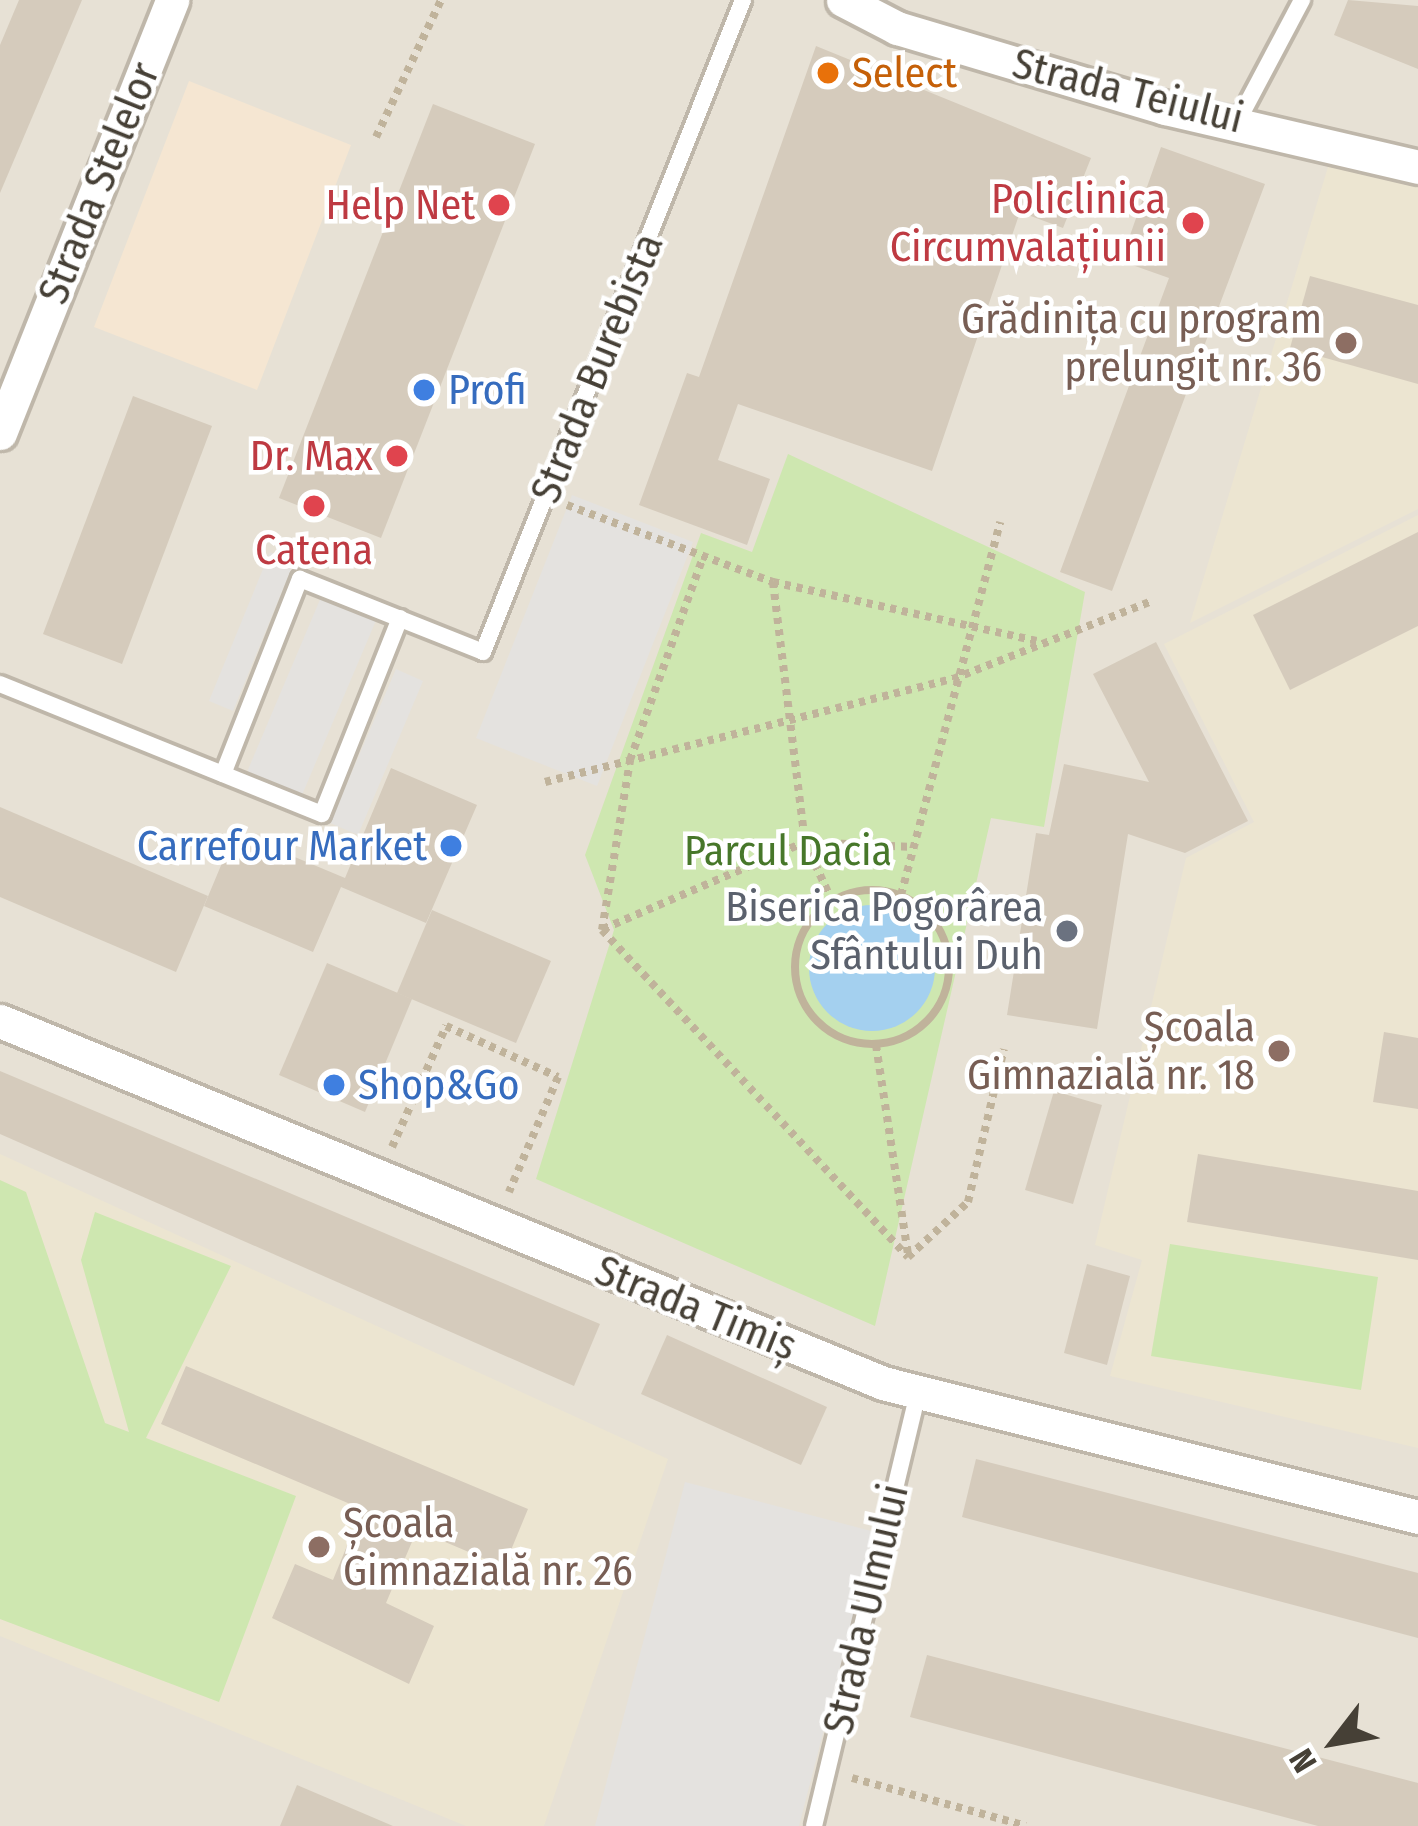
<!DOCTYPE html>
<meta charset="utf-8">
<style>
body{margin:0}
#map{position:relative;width:1418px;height:1826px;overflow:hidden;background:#f3f0e7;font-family:"Fira Sans Condensed",sans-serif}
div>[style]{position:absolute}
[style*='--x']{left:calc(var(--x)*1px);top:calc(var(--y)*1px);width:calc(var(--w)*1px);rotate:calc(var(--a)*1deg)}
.residential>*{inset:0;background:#e7e1d5}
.commercial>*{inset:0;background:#f5e6d2}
.education>*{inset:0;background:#ece5d1}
.green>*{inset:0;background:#cee7b0}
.parking>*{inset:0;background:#e4e2df}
.water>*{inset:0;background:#a4d0ef}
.round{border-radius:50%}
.building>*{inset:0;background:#d5cbbc}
.path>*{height:8px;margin-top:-4px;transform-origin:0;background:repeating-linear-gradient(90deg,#c0b39b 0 6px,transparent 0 12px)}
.path>.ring{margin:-4px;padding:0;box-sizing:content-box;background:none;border:8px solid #c0b39b;border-radius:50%}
.roads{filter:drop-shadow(3px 0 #bfb7aa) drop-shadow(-3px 0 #bfb7aa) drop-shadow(0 3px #bfb7aa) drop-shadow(0 -3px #bfb7aa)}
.lane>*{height:16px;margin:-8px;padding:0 8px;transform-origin:8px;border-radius:8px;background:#fff}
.street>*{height:33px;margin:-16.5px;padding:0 16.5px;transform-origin:16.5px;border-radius:16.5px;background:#fff}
.dots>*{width:33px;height:33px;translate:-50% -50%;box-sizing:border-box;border:6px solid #fff;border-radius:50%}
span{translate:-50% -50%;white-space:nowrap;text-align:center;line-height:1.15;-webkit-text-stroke:9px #fff;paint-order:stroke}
.food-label{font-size:42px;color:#c56008}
.left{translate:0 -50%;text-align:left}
.street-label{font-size:42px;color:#464036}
.health-label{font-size:42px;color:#be3a42}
.right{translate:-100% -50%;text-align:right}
.education-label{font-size:42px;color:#785e54}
.shop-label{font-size:42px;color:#366cbe}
.park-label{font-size:42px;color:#47772a}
.worship-label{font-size:42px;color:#5b616d}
.north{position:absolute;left:1274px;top:1682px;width:120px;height:120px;-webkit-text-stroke:9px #fff;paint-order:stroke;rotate:239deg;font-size:33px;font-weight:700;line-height:48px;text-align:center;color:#464036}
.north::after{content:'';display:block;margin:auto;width:42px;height:54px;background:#464036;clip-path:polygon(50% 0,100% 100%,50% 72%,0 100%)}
</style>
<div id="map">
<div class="residential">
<i style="clip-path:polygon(0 0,1418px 0,1418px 1826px,0 1826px)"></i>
</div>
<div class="commercial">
<i style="clip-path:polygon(189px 81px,351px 145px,257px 390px,94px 327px)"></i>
</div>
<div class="education">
<i style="clip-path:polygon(1331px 157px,1418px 178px,1418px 509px,1190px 623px)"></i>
<i style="clip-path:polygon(1418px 515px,1418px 1448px,1110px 1376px,1142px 1260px,1095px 1245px,1186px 858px,1254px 822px,1164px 644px)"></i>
<i style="clip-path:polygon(0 1154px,668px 1459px,544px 1826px,466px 1826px,0 1636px)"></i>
</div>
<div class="green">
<i style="clip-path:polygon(788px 454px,1085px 592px,1044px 827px,991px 818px,875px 1326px,536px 1179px,614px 930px,585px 855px,701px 533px,752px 552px)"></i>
<i style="clip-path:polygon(0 1180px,26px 1192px,105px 1423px,129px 1432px,81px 1260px,95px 1212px,231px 1266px,146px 1438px,296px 1496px,219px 1702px,0 1619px)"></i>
<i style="clip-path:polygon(1170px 1244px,1378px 1277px,1361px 1390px,1151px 1356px)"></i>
</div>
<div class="parking">
<i style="clip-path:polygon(572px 495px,693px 542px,597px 786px,476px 738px)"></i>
<i style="clip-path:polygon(270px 552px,294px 562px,233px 711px,209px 701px)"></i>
<i style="clip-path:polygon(322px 595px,377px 618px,302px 795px,247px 772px)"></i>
<i style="clip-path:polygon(396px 669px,423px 681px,358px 835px,330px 823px)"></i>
<i style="clip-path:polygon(685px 1482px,875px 1532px,799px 1826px,595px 1826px)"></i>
</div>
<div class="water">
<i class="round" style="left:809px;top:905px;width:126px;height:126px"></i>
</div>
<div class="building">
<i style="clip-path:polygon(19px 0,82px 0,0 193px,0 45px)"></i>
<i style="clip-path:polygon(1348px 0,1418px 6px,1418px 69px,1334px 35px)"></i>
<i style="clip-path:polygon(816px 46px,1091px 158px,1063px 228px,1020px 212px,932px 471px,738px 404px,718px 460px,770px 479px,747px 545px,639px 505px,687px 373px,699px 377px)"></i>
<i style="clip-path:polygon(433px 104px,535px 144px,381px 538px,279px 498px)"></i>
<i style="clip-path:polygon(1161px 147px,1265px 184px,1112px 591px,1060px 572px,1169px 278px,1121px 261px)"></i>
<i style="clip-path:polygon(1310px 276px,1418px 305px,1418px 384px,1290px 348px)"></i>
<i style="clip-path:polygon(133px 396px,212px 426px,122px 664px,43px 634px)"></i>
<i style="clip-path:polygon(1418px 532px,1418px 626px,1290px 690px,1253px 615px)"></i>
<i style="clip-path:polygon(1156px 642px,1248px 821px,1185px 853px,1128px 834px,1097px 1029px,1007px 1015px,1036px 833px,1049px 835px,1064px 764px,1149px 782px,1093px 674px)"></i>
<i style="clip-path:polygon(391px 768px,477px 805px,426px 923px,341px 887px,313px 952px,204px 906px,235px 832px,345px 878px)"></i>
<i style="clip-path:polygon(0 807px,208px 896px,176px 972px,0 897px)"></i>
<i style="clip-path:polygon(432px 910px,551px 961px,516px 1043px,397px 993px)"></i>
<i style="clip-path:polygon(327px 963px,412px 999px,365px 1112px,279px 1075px)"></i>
<i style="clip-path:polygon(1384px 1032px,1418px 1038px,1418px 1109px,1373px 1102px)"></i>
<i style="clip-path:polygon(0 1071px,600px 1324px,574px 1386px,0 1134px)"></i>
<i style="clip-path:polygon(1054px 1091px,1102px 1105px,1073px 1204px,1025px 1190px)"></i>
<i style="clip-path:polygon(1198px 1154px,1418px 1191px,1418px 1260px,1187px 1222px)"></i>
<i style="clip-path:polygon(1087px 1264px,1130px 1276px,1107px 1365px,1064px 1353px)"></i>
<i style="clip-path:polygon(667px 1335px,827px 1407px,801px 1465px,641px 1394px)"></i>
<i style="clip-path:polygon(186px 1366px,528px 1509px,504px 1567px,417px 1530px,386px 1603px,434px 1626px,409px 1684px,272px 1618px,295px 1564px,333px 1580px,362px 1509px,161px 1424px)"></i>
<i style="clip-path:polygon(976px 1459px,1418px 1573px,1418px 1638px,962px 1517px)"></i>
<i style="clip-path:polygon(927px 1655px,1418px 1783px,1418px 1826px,1318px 1826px,910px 1717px)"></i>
<i style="clip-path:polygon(297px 1785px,393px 1826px,280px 1826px)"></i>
</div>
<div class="path">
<i style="--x:376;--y:137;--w:152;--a:-64.6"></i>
<i style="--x:567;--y:505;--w:220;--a:20.5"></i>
<i style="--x:773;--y:582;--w:270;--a:12.6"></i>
<i style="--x:773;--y:582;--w:262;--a:83"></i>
<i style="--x:805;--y:842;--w:65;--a:65.4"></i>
<i style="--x:545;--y:782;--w:421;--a:-14.2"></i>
<i style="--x:953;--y:679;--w:211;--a:-21.4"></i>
<i class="ring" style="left:795px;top:890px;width:146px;height:146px"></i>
<i style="--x:901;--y:895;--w:386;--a:-75.1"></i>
<i style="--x:603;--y:929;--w:220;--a:-23.3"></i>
<i style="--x:805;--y:842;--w:108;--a:2.7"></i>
<i style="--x:602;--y:930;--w:448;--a:46.9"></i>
<i style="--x:602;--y:930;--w:172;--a:-80.6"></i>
<i style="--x:630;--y:760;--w:216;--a:-70.2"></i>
<i style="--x:876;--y:1045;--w:212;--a:81.3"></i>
<i style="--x:392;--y:1147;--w:133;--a:-65.9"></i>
<i style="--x:446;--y:1026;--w:123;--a:24.5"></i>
<i style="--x:558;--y:1077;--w:125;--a:113.1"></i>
<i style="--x:908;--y:1257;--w:81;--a:-42.5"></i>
<i style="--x:968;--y:1202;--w:157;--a:-76.8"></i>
<i style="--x:852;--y:1778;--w:180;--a:15.4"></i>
</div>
<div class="roads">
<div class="lane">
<i style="--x:1239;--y:119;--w:135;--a:-62.1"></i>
<i style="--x:0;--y:684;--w:347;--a:22"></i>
<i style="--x:322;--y:814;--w:211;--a:-68.3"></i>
<i style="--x:223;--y:774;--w:210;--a:-68.5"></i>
<i style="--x:300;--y:579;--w:197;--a:21.7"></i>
<i style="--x:483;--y:652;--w:702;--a:-68.26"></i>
<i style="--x:814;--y:1826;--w:445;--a:-76.5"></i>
</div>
<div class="street">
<i style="--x:843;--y:0;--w:61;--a:27.4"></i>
<i style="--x:897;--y:28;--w:280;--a:16.6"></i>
<i style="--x:1165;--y:108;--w:260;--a:13.1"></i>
<i style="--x:0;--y:433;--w:466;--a:-68.3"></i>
<i style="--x:0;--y:1021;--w:954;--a:22.29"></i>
<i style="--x:883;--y:1383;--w:552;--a:14.06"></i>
</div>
</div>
<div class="dots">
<i style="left:828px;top:73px;background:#e8710a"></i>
<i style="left:499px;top:205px;background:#e0444e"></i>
<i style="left:1193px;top:223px;background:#e0444e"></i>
<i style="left:1346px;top:343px;background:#8d6e63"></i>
<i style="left:424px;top:390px;background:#3f7fe0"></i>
<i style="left:397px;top:456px;background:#e0444e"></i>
<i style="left:314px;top:506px;background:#e0444e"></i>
<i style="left:451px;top:846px;background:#3f7fe0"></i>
<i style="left:1067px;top:931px;background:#6b7280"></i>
<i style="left:1279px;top:1051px;background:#8d6e63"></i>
<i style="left:334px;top:1085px;background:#3f7fe0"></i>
<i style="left:319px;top:1547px;background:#8d6e63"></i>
</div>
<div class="food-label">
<span class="left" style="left:852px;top:73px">Select</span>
</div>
<div class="street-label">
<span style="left:1128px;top:91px;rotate:14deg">Strada Teiului</span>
<span style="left:99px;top:183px;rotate:-68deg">Strada Stelelor</span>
<span style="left:597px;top:368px;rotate:-68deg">Strada Burebista</span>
<span style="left:696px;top:1308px;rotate:22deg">Strada Timiș</span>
<span style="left:866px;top:1609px;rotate:-77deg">Strada Ulmului</span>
</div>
<div class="health-label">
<span class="right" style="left:1166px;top:223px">Policlinica<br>Circumvalațiunii</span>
<span class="right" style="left:475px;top:205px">Help Net</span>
<span class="right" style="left:373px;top:456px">Dr. Max</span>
<span style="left:314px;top:550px">Catena</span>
</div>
<div class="education-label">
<span class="right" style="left:1322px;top:343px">Grădinița cu program<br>prelungit nr. 36</span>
<span class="right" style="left:1255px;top:1051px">Școala<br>Gimnazială nr. 18</span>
<span class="left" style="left:343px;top:1547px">Școala<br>Gimnazială nr. 26</span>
</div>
<div class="shop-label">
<span class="left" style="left:448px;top:390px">Profi</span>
<span class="right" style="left:427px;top:846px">Carrefour Market</span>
<span class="left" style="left:358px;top:1085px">Shop&amp;Go</span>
</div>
<div class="park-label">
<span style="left:788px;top:851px">Parcul Dacia</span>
</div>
<div class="worship-label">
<span class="right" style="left:1043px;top:931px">Biserica Pogorârea<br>Sfântului Duh</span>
</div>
<div class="north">N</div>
</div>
